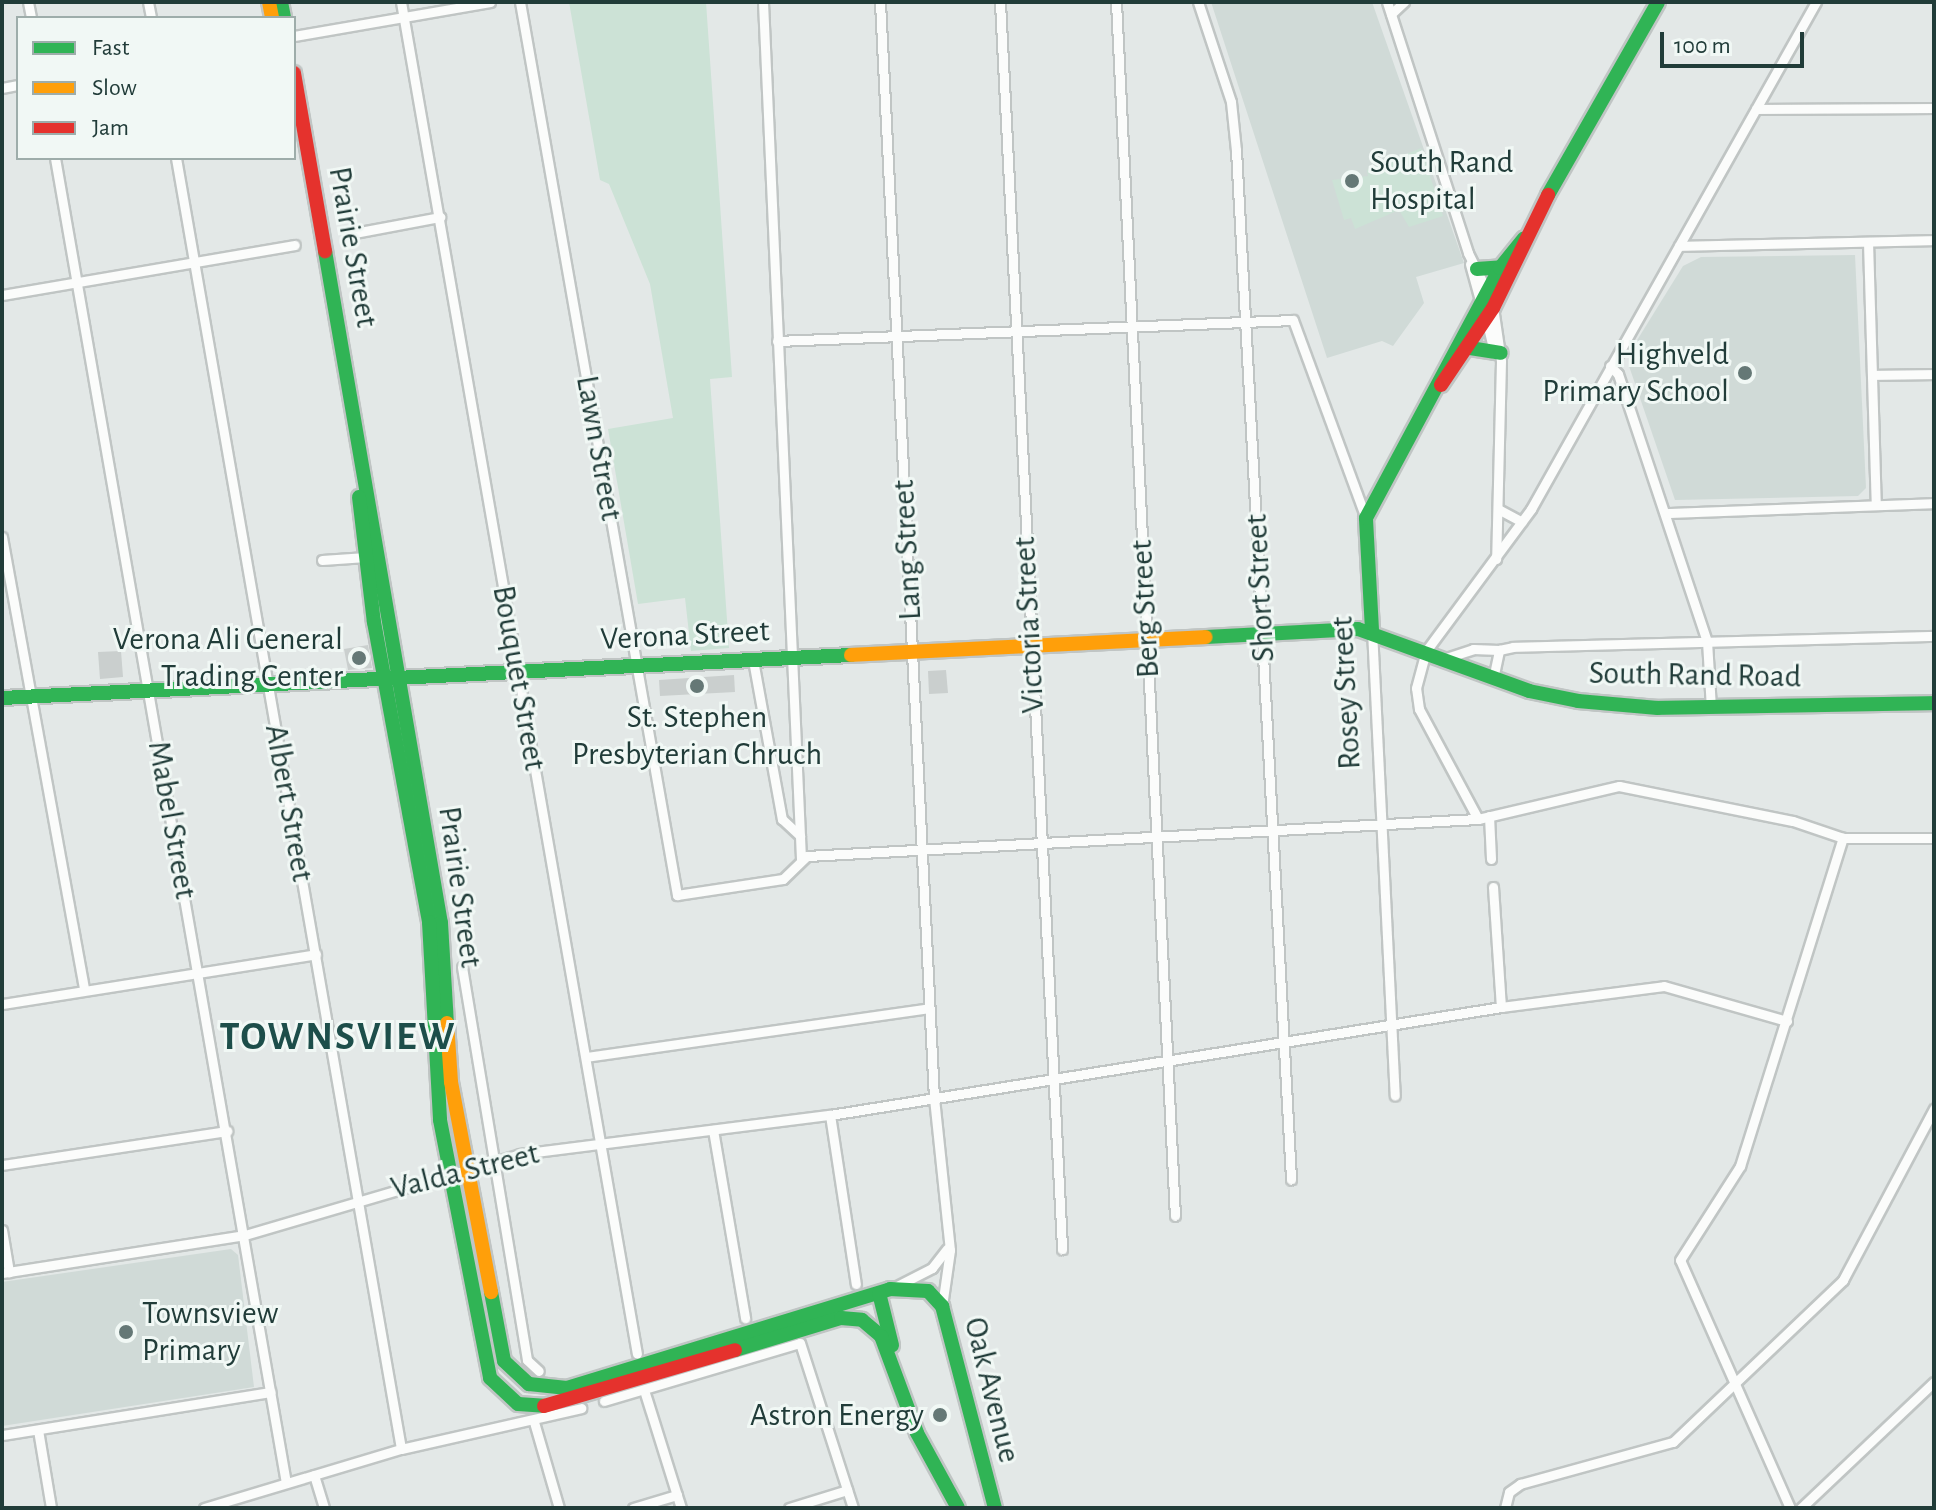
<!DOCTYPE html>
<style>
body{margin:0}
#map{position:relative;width:1936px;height:1510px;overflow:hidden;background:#e3e8e7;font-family:"Alegreya Sans",sans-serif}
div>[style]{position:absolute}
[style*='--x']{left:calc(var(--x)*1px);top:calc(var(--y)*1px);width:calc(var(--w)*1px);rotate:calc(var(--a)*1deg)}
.built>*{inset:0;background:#d0dad7}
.green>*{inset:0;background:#cce2d6}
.building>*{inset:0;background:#cacfce}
.roads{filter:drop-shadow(2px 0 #c0c5c4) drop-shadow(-2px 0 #c0c5c4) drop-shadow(0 2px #c0c5c4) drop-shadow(0 -2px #c0c5c4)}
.street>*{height:9px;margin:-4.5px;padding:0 4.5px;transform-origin:4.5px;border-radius:4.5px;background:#fbfcfb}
.fast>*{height:14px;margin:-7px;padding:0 7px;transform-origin:7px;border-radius:7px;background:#30b455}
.slow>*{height:14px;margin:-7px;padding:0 7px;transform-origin:7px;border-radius:7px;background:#ff9f0a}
.jam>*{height:14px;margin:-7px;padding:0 7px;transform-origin:7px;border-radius:7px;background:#e5322d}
.dots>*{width:22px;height:22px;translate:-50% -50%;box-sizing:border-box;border:4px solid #f1f8f5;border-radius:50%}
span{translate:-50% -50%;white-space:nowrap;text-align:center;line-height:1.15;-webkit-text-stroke:6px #f1f8f5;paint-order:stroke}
.poi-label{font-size:32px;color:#213c39}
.left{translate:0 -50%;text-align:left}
.right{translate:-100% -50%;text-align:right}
.street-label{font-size:32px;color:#213c39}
.district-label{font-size:40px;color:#1d4e4a;font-weight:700;letter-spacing:2px}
.frame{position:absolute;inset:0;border:4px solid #213c39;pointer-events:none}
.legend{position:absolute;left:16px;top:16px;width:280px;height:144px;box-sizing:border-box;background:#f1f8f5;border:2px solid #9eadaa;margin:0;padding:10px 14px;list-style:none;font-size:24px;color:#213c39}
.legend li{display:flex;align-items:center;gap:16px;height:40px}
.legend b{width:40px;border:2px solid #9eadaa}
.scale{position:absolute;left:1660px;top:32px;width:144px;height:36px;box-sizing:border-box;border:4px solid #213c39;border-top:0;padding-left:10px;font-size:24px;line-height:28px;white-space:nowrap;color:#213c39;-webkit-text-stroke:6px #f1f8f5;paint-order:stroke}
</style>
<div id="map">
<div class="built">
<i style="clip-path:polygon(1211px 2px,1372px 2px,1464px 263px,1416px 277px,1424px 303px,1393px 346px,1382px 341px,1327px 358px)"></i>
<i style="clip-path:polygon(1855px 255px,1866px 488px,1858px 496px,1675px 500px,1629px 366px,1631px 350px,1683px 266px,1701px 257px)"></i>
<i style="clip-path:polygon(231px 1249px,238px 1255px,254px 1387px,2px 1426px,2px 1282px)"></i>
</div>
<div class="green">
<i style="clip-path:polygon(569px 2px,706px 2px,732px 377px,710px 379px,729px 648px,691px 651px,685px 598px,638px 604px,608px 429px,673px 418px,650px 284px,609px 184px,600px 180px)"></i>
<i style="clip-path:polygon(1421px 148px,1443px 216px,1409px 227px,1399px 210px,1355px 229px,1351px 218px,1344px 220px,1332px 180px,1368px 176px,1367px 170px)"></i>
</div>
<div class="building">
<i style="clip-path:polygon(368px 645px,372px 668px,348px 670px,344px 649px)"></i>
<i style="clip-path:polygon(121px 651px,123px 677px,100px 679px,98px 652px)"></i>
<i style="clip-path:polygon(946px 670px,948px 693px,929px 694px,928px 671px)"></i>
<i style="clip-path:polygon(734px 675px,735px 692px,660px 696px,659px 680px)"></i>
</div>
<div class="roads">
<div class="street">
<i style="--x:28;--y:2;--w:16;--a:79"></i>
<i style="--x:148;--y:2;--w:16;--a:79"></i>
<i style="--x:401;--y:2;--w:1372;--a:80.1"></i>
<i style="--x:520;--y:2;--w:907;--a:80.03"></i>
<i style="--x:677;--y:895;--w:107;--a:-8.6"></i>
<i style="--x:783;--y:879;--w:33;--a:-44"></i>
<i style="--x:807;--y:856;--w:672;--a:-3.16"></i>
<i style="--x:1478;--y:819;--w:145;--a:-13.2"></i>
<i style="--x:1619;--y:786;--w:177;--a:11.4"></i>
<i style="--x:1793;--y:821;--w:53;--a:18.8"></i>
<i style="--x:1843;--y:838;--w:91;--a:0"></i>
<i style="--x:763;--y:2;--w:858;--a:87.46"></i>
<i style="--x:880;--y:2;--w:1097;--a:87.18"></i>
<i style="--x:934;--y:1098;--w:153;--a:84"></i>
<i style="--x:950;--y:1250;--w:57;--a:98.1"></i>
<i style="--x:1000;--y:2;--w:1249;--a:87.15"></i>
<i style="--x:1116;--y:2;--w:1215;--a:87.22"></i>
<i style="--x:1198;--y:2;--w:105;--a:71.7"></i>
<i style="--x:1231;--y:102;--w:48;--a:84.1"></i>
<i style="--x:1236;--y:150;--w:1031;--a:86.94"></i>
<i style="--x:1387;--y:2;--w:264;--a:72.1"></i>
<i style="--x:1468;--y:253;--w:45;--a:63.4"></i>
<i style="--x:1391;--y:14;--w:18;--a:-43"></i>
<i style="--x:294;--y:36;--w:199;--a:-9.8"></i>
<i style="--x:2;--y:88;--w:16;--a:-11"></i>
<i style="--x:1756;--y:109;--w:178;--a:-0.3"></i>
<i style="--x:55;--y:158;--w:1345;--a:80.11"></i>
<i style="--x:176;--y:158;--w:1310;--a:80.11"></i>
<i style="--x:349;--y:234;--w:93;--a:-10.6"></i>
<i style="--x:1868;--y:242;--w:263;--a:88.3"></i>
<i style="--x:1679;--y:246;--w:255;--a:-1.3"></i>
<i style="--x:1470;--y:264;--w:41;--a:74.6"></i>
<i style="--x:2;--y:295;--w:297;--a:-9.7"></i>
<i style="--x:1493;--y:307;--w:55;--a:81.6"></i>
<i style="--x:1501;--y:361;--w:198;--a:91.4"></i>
<i style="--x:1486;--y:318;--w:37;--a:77"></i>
<i style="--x:777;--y:341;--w:516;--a:-2.33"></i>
<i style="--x:1293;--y:320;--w:211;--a:69.8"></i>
<i style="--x:1610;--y:366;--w:11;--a:45"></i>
<i style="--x:1618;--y:374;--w:281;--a:71.6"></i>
<i style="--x:1707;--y:641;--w:67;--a:86.6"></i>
<i style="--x:1872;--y:375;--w:62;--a:-0.9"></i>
<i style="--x:1498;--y:509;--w:27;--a:28"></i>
<i style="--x:1667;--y:513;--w:267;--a:-2.1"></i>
<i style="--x:2;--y:537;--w:460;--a:79.7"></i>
<i style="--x:322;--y:560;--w:44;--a:-3.9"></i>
<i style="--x:1372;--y:630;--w:466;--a:87.2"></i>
<i style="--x:1443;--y:659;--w:32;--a:-18"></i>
<i style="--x:1473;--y:649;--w:26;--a:2"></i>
<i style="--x:753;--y:660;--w:162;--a:79.7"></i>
<i style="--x:782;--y:819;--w:25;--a:43"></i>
<i style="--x:1493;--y:679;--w:30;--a:-78"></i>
<i style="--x:1499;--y:650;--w:14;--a:-12"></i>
<i style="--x:1513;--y:647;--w:421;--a:-1.5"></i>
<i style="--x:1489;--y:816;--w:43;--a:87.3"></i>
<i style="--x:1478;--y:819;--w:125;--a:-118.2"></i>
<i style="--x:1419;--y:709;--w:21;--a:-98"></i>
<i style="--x:1416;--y:688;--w:38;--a:-75"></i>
<i style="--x:1426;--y:651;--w:177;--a:-53.5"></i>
<i style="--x:1531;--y:509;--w:582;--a:-60.66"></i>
<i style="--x:1493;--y:887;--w:120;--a:86.2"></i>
<i style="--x:462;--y:967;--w:398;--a:80.6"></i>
<i style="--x:527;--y:1360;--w:16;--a:43"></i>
<i style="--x:2;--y:1004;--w:318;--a:-9"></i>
<i style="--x:586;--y:1057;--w:346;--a:-8.1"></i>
<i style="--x:830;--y:1115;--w:171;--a:81.3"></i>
<i style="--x:713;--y:1130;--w:191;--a:80.3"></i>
<i style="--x:2;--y:1165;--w:228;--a:-8.6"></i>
<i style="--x:2;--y:1230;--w:43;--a:80.5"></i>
<i style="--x:2;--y:1273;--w:246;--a:-8.9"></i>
<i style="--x:245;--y:1235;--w:287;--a:-16.4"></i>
<i style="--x:520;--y:1154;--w:312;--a:-7.2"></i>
<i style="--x:830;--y:1115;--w:680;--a:-9.14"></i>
<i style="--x:1501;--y:1007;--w:164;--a:-7.3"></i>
<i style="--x:1664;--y:986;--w:128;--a:15.9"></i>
<i style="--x:893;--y:1288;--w:44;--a:-27.1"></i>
<i style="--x:932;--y:1268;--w:24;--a:-52"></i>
<i style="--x:644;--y:1390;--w:124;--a:72.6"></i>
<i style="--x:604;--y:1401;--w:204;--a:-16.5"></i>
<i style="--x:800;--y:1343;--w:173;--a:72.2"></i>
<i style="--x:534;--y:1422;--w:90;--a:73.8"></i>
<i style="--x:38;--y:1430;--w:79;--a:80.5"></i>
<i style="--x:2;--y:1435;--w:272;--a:-9.1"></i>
<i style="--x:314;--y:1475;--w:34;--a:73"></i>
<i style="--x:204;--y:1508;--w:206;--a:-16.7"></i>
<i style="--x:401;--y:1449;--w:185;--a:-12.8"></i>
<i style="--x:633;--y:1508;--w:46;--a:-16.5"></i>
<i style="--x:789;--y:1508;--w:61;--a:-17.2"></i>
<i style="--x:1505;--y:1508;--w:16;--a:-76"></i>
<i style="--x:1509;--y:1492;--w:14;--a:-36"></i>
<i style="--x:1520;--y:1484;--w:159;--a:-15.4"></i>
<i style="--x:1673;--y:1442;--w:235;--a:-43.6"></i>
<i style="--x:1843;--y:1280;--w:194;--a:-62"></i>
<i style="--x:1790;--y:1508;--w:271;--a:-113.9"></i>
<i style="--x:1680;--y:1260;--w:112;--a:-57.4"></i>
<i style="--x:1740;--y:1166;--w:344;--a:-72.6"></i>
<i style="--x:1801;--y:1508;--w:183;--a:-43.5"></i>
</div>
<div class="fast">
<i style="--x:281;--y:2;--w:16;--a:79"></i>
<i style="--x:1548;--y:195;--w:222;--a:-60.3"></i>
<i style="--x:325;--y:251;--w:682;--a:80.21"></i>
<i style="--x:441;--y:923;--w:100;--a:86.6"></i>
<i style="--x:1477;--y:269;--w:28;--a:-4"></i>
<i style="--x:1470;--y:348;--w:31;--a:9"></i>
<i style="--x:359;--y:497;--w:126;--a:83.2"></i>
<i style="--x:374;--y:622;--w:305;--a:79.6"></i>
<i style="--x:429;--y:922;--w:198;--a:86.8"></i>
<i style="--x:440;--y:1120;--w:263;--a:79"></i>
<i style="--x:490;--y:1378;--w:38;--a:43"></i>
<i style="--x:518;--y:1404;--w:26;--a:4"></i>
<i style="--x:1372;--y:630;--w:112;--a:-93.1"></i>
<i style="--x:1366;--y:518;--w:284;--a:-61.8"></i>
<i style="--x:1500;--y:268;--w:38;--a:-51"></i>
<i style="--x:1206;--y:637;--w:152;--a:-3"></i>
<i style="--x:1358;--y:629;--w:182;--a:19.9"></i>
<i style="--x:1529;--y:691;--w:50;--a:11.5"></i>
<i style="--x:1578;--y:701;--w:80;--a:5"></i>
<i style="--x:1658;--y:708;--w:276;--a:-1"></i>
<i style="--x:2;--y:698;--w:850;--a:-2.9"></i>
<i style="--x:491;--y:1292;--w:70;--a:79.3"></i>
<i style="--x:504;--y:1361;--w:34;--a:43"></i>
<i style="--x:529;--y:1384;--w:38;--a:6"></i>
<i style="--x:567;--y:1388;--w:338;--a:-17"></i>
<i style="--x:890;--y:1289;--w:38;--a:3"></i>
<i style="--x:928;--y:1291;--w:21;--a:47"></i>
<i style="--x:942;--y:1306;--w:209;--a:75.3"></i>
<i style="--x:879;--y:1293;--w:54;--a:76"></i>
<i style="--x:735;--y:1350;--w:111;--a:-16.8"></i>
<i style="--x:841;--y:1318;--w:21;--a:5"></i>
<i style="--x:862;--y:1320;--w:25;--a:40"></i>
<i style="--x:881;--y:1336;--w:103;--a:69.6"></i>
<i style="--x:917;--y:1433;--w:85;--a:61.3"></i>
</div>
<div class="slow">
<i style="--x:269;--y:2;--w:16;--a:79"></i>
<i style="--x:851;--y:655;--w:355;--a:-2.9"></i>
<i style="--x:447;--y:1023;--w:59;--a:86.1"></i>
<i style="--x:451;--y:1082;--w:214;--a:79.2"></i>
</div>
<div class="jam">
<i style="--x:294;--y:73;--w:181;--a:80.1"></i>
<i style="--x:1441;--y:385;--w:93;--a:-56"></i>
<i style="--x:1493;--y:308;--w:126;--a:-64"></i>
<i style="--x:544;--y:1406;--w:199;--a:-16.3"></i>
</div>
</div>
<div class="dots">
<i style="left:1352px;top:181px;background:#657876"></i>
<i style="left:1745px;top:373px;background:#657876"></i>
<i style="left:359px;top:658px;background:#657876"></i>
<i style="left:697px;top:686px;background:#657876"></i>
<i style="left:126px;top:1332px;background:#657876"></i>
<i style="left:940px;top:1415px;background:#657876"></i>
</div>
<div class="poi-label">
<span class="left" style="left:1370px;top:181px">South Rand<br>Hospital</span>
<span class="right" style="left:1729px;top:373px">Highveld<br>Primary School</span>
<span class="right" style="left:343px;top:658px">Verona Ali General<br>Trading Center</span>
<span style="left:697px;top:736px">St. Stephen<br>Presbyterian Chruch</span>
<span class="left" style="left:142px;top:1332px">Townsview<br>Primary</span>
<span class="right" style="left:924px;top:1415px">Astron Energy</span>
</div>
<div class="street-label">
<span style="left:353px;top:247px;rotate:80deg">Prairie Street</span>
<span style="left:599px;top:448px;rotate:80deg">Lawn Street</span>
<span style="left:907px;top:550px;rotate:-93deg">Lang Street</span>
<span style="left:1260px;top:588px;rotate:-93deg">Short Street</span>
<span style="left:1145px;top:609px;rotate:-93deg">Berg Street</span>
<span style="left:1029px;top:625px;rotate:-93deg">Victoria Street</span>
<span style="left:685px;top:635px;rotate:-3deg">Verona Street</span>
<span style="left:1695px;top:675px;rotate:1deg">South Rand Road</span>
<span style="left:519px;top:678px;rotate:80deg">Bouquet Street</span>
<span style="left:1346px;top:693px;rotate:-93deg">Rosey Street</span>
<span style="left:289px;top:803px;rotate:80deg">Albert Street</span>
<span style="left:172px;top:820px;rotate:80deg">Mabel Street</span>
<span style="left:460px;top:887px;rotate:82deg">Prairie Street</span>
<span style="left:465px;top:1171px;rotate:-14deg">Valda Street</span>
<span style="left:992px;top:1390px;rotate:76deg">Oak Avenue</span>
</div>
<div class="district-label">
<span style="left:338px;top:1037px">TOWNSVIEW</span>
</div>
<div class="frame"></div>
<ul class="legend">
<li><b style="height:10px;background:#30b455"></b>Fast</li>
<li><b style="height:10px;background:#ff9f0a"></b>Slow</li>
<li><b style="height:10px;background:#e5322d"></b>Jam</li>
</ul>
<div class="scale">100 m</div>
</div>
